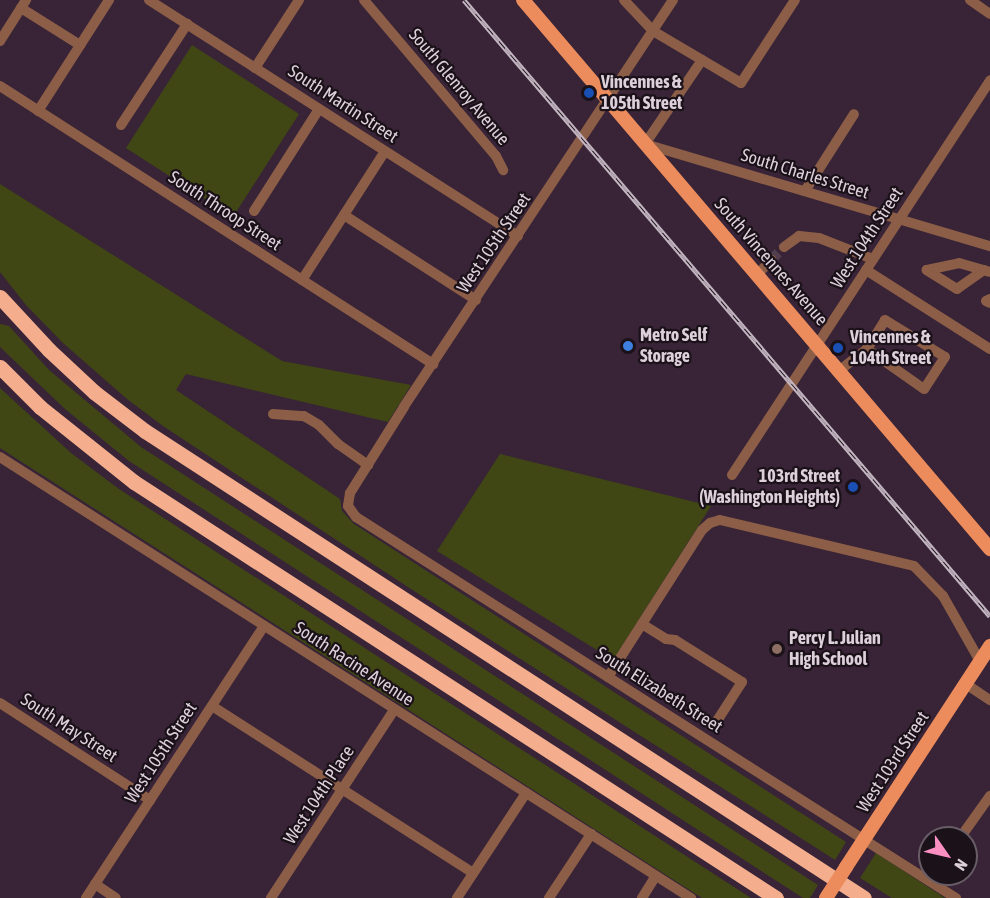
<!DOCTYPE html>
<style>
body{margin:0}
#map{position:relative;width:990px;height:898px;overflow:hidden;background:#382436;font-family:"Asap Condensed",sans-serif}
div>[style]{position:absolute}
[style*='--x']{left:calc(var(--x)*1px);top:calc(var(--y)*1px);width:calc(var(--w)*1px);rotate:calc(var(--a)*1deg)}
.green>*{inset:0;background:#404714}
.minor-tunnel>*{height:10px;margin-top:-5px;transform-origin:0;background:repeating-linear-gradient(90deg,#513e4f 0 10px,transparent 0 15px)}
.minor>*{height:10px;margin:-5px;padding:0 5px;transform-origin:5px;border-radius:5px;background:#8c5e47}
.major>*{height:14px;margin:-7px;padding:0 7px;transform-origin:7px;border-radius:7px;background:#ec8c5d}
.highway>*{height:15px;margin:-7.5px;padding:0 7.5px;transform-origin:7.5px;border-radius:7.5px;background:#f4ae8d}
.rail>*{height:5px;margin-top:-2.5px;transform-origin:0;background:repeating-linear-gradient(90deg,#1a1119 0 9px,#c3b5c1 0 18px);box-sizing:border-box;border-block:2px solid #c3b5c1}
.major-bridge>*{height:14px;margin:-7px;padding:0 7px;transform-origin:7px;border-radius:7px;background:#ec8c5d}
.dots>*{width:16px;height:16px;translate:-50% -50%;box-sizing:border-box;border:3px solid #1a1119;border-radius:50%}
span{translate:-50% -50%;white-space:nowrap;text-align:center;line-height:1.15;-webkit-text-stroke:4.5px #1a1119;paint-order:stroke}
.poi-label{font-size:18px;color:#ddd0db;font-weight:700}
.left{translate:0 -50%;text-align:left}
.right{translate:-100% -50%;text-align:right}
.street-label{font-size:18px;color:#ddd0db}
.north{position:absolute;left:918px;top:826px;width:60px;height:60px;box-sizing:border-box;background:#1a1119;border:2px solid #685d67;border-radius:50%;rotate:124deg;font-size:16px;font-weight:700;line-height:24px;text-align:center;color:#ddd0db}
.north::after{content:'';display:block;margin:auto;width:21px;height:27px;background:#fc8fc2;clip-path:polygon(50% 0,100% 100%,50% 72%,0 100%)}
</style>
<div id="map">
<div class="green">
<i style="clip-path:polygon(192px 45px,299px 114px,233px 217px,126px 148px)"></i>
<i style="clip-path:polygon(0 184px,282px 361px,411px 385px,388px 422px,186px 374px,176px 390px,340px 499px,342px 511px,354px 524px,846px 842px,835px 860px,411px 589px,163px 426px,127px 399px,63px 343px,26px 305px,0 272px)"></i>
<i style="clip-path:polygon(0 324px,9px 326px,49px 370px,141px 447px,818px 885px,810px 898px,803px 898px,129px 461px,65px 409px,0 347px)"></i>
<i style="clip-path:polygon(0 388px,71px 453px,119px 489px,751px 898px,702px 898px,0 448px)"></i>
<i style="clip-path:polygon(500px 454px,711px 506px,613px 660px,437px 551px)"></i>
<i style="clip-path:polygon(876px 853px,945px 898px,892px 898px,860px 878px)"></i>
</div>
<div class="minor-tunnel">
<i style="--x:771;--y:260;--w:18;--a:-45"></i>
</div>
<div class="minor">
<i style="--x:149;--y:0;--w:438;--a:32.6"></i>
<i style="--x:364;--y:0;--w:204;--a:49.8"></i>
<i style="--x:496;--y:156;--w:16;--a:63"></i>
<i style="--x:624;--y:0;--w:42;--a:46.9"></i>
<i style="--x:653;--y:31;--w:102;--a:30.6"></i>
<i style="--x:741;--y:83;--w:99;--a:-57"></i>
<i style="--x:673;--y:0;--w:488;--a:123.5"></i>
<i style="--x:404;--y:407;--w:102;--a:122.1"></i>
<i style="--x:350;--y:493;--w:13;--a:99"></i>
<i style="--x:348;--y:506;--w:14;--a:54"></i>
<i style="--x:356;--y:517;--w:711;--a:32.42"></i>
<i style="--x:970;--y:0;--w:24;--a:35"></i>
<i style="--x:21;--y:8;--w:70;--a:32.1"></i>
<i style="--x:0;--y:41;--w:49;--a:-57.6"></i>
<i style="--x:702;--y:60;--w:102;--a:124.2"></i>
<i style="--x:645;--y:144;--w:360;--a:16.5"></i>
<i style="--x:255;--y:68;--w:81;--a:-57.1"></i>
<i style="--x:0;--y:86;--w:515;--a:32.7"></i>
<i style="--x:38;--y:111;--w:132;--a:-57.4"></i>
<i style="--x:121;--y:125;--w:121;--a:-56.8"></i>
<i style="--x:805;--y:191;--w:91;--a:-57.5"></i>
<i style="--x:254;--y:211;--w:121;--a:-57.5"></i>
<i style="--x:344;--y:215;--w:157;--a:32.8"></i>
<i style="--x:784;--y:247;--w:19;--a:-36"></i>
<i style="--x:799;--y:236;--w:20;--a:6"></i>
<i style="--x:819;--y:238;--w:58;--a:21.3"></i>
<i style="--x:866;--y:270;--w:147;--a:32.5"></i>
<i style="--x:984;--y:270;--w:33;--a:145"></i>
<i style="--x:957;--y:289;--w:36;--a:-148"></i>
<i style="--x:927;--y:270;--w:33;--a:-12"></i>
<i style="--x:959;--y:263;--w:32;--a:16"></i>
<i style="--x:757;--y:275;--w:21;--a:-47"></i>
<i style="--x:302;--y:280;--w:153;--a:-57.2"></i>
<i style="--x:990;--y:299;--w:4;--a:153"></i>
<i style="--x:986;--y:301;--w:4;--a:27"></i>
<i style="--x:840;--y:370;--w:34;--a:-38"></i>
<i style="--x:867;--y:349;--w:34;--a:-58"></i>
<i style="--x:885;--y:320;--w:70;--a:31.7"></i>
<i style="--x:945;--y:357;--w:38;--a:123"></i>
<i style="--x:924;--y:389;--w:70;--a:-144.9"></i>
<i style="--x:273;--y:414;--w:31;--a:4"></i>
<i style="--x:304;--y:416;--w:17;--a:31"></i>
<i style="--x:319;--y:425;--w:27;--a:45"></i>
<i style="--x:338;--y:444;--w:37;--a:35"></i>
<i style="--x:0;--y:457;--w:820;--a:32.55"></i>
<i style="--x:732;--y:475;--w:472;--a:-56.8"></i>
<i style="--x:642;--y:624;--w:28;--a:32"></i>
<i style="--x:666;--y:639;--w:9;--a:6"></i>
<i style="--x:675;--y:640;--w:79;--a:32.1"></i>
<i style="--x:742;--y:682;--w:50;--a:122.7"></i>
<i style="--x:608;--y:677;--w:174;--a:-57.4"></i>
<i style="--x:702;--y:530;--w:11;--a:-41"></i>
<i style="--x:710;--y:523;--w:10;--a:-17"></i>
<i style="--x:720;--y:520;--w:199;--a:13.3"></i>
<i style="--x:914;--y:566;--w:42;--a:46"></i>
<i style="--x:943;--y:596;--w:75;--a:60.4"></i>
<i style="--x:966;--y:684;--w:29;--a:34"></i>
<i style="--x:0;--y:703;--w:179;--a:32.9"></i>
<i style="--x:212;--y:706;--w:310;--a:32.6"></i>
<i style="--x:960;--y:838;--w:52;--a:-54.5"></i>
<i style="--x:95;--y:884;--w:25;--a:34"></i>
<i style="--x:86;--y:898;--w:325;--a:-56.8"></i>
<i style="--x:271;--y:898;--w:225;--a:-56.8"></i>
<i style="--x:457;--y:898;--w:126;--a:-56.7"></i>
<i style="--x:549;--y:898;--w:77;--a:-56.7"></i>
<i style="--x:642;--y:898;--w:26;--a:-58"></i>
</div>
<div class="major">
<i style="--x:523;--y:0;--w:721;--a:49.61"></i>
<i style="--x:846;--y:867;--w:264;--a:-56.9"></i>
</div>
<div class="highway">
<i style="--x:0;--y:297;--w:72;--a:47.2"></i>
<i style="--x:49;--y:350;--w:62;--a:43"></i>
<i style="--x:94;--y:392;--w:64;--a:37.4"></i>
<i style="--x:145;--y:431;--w:857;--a:33"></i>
<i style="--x:0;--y:367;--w:57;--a:45"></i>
<i style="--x:40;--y:407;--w:120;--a:38.6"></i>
<i style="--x:134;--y:482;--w:765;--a:32.94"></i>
</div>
<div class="rail">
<i style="--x:464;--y:0;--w:810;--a:49.51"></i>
</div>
<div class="major-bridge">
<i style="--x:826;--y:898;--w:37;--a:-57"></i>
</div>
<div class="dots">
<i style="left:589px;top:93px;background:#1a4fb4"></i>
<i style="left:628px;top:346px;background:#3f7fe0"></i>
<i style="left:838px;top:348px;background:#1a4fb4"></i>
<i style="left:853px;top:487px;background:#1a4fb4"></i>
<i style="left:777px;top:649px;background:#8d6e63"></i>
</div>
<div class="poi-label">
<span class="left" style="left:601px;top:93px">Vincennes &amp;<br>105th Street</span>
<span class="left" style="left:640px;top:346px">Metro Self<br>Storage</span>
<span class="left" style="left:850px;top:348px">Vincennes &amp;<br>104th Street</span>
<span class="right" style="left:840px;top:487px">103rd Street<br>(Washington Heights)</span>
<span class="left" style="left:789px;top:649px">Percy L. Julian<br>High School</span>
</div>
<div class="street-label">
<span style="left:459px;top:87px;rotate:50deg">South Glenroy Avenue</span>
<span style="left:343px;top:104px;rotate:33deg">South Martin Street</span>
<span style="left:805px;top:174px;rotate:17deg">South Charles Street</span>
<span style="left:225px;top:211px;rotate:33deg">South Throop Street</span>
<span style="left:867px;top:238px;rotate:-57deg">West 104th Street</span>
<span style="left:494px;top:243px;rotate:-56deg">West 105th Street</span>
<span style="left:771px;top:262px;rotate:49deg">South Vincennes Avenue</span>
<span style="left:354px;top:664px;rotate:33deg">South Racine Avenue</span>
<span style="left:659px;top:690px;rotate:32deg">South Elizabeth Street</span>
<span style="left:69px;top:728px;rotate:33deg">South May Street</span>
<span style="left:161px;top:753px;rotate:-57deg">West 105th Street</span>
<span style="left:893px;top:762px;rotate:-57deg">West 103rd Street</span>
<span style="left:319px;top:795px;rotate:-57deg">West 104th Place</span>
</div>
<div class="north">N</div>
</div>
